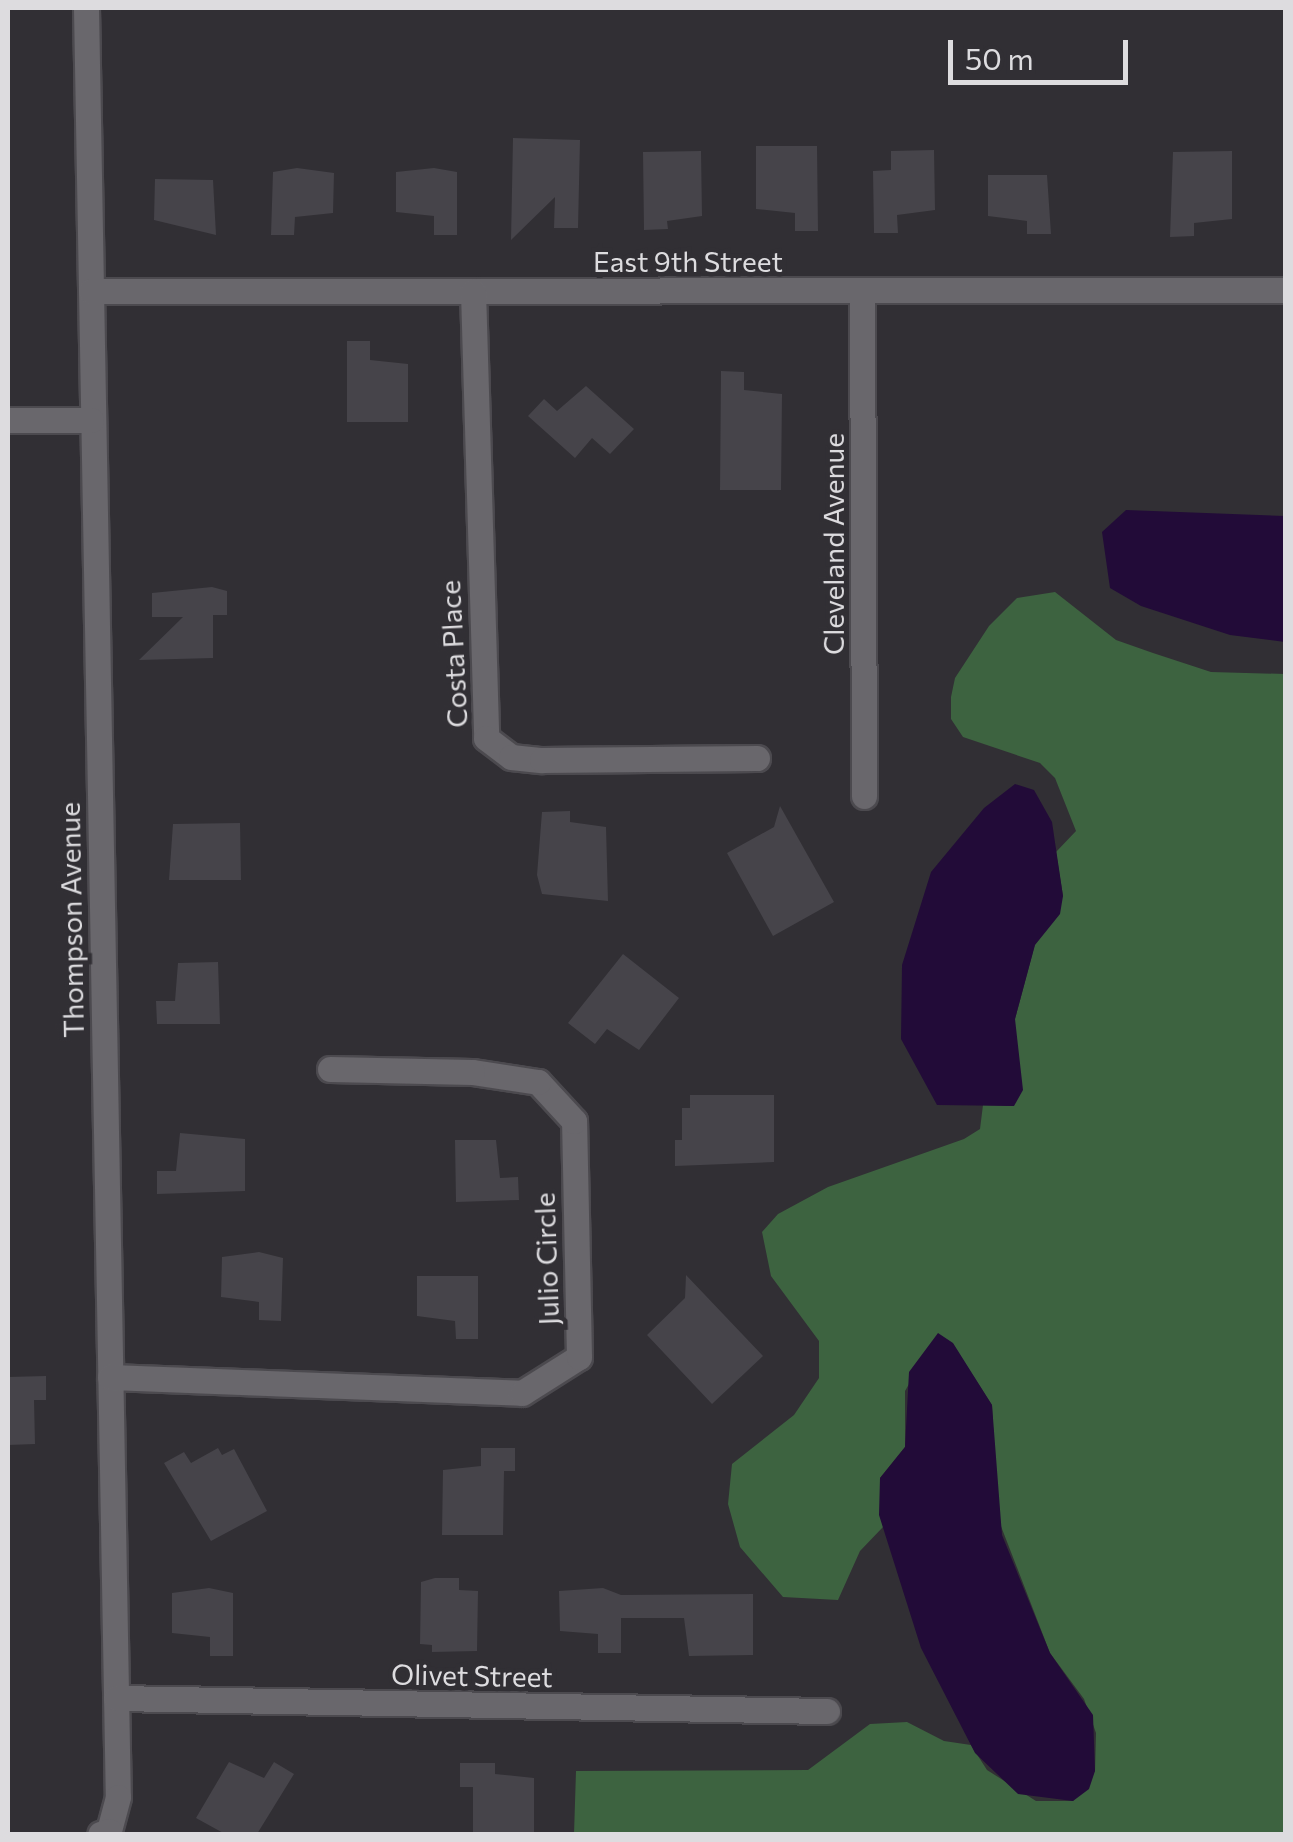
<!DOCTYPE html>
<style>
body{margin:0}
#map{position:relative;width:1293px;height:1842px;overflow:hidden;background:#312f34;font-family:Commissioner,sans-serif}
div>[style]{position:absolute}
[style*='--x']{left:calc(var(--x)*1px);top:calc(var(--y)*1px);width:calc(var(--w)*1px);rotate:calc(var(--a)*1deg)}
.green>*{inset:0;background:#3d6340}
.water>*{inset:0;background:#220b38}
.building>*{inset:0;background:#46444a}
.roads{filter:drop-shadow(2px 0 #4c4a4f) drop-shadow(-2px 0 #4c4a4f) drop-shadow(0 2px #4c4a4f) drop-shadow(0 -2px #4c4a4f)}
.minor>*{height:25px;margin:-12.5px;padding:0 12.5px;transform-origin:12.5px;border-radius:12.5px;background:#69676c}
span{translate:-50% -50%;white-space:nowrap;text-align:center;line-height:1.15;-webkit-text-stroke:9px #312f34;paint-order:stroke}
.street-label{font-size:28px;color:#dddcdf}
.frame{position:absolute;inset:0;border:10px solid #dddcdf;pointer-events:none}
.scale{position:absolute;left:948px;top:40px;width:180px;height:45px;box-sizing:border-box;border:5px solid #dddcdf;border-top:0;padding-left:12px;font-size:30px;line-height:35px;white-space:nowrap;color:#dddcdf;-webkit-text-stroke:8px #312f34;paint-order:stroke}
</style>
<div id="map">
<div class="green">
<i style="clip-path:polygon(1055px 592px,1116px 640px,1153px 653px,1211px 672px,1285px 674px,1285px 1834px,574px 1834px,576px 1771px,808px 1770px,870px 1724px,907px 1722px,944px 1741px,971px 1745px,987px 1770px,1036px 1801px,1073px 1801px,1095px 1771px,1096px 1733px,1084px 1699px,1050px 1653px,997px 1516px,992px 1405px,952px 1343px,938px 1334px,905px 1391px,905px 1447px,880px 1478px,883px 1527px,860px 1551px,838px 1600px,783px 1597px,740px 1547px,728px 1504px,732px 1464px,794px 1415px,819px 1378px,819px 1341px,771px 1276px,762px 1232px,778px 1214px,828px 1187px,964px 1139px,980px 1129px,983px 1105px,1014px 1106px,1015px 1019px,1035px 944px,1063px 896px,1056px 852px,1076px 831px,1055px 778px,1040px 763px,963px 737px,951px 719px,951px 697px,955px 678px,989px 626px,1017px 598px)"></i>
</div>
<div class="water">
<i style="clip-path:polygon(1126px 510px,1285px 516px,1285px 642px,1230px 635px,1141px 606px,1110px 588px,1102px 532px)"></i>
<i style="clip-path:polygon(1015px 784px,1034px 790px,1052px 822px,1063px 896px,1060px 914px,1035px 945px,1015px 1019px,1023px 1090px,1014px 1106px,937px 1105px,901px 1039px,902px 965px,931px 872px,984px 808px)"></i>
<i style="clip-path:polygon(938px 1333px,953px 1343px,992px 1405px,1002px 1535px,1050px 1653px,1093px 1715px,1095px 1771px,1089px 1789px,1073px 1801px,1018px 1794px,975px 1753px,921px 1648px,879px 1515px,880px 1478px,905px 1447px,909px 1372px)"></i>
</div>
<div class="building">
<i style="clip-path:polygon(513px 138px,580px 140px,578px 228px,554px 228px,555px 197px,511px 240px)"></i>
<i style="clip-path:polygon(756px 146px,817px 146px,818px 231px,795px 231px,795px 213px,756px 209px)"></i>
<i style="clip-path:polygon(934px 150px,935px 210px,897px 215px,898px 233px,874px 233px,873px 171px,891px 170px,891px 151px)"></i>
<i style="clip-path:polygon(701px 151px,702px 216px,667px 221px,668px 229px,644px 230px,643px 152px)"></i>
<i style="clip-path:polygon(1232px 151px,1232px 219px,1194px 223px,1194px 236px,1170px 237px,1173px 152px)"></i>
<i style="clip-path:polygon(297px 168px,334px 173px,333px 213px,295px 217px,294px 235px,271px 235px,273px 172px)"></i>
<i style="clip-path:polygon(434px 168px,457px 172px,457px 235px,434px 235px,434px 216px,396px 212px,396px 172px)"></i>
<i style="clip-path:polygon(988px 175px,1047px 175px,1051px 234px,1027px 234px,1027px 221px,988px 216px)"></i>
<i style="clip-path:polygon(155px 179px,213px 180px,216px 235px,154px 220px)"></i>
<i style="clip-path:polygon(347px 341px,370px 341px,370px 360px,408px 364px,408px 422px,347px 422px)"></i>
<i style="clip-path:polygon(721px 371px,744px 372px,744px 390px,782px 394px,781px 490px,720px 490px)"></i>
<i style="clip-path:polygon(586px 386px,634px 429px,610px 454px,592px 438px,575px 458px,528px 416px,544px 399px,557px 411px)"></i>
<i style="clip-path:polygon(212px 587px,227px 591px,227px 615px,213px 615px,213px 658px,139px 660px,183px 617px,152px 617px,152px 593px)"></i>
<i style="clip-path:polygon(780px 806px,834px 902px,773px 936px,727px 853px,774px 827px)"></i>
<i style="clip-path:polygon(570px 811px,570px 822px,606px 827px,608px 901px,542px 894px,537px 875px,542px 812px)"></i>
<i style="clip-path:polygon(240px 823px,241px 880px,169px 880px,173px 824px)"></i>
<i style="clip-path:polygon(623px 954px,679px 998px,639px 1050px,607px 1029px,595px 1044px,568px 1023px)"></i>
<i style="clip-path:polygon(218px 962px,220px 1024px,157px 1024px,156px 1001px,175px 1001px,178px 963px)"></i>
<i style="clip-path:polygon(690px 1095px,774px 1095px,774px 1162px,675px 1166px,675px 1140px,682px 1140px,682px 1108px,690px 1108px)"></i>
<i style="clip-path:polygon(180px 1133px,245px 1139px,245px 1191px,157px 1194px,157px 1171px,176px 1171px)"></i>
<i style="clip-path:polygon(455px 1140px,496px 1140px,500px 1178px,518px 1177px,519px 1200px,456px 1202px)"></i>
<i style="clip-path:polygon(259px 1252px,283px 1258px,281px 1321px,259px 1320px,259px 1302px,221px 1297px,222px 1257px)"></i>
<i style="clip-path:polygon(686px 1275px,763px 1356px,712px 1404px,647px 1335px,685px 1298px)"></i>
<i style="clip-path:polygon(417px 1276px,478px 1276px,478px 1339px,456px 1339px,455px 1321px,417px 1316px)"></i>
<i style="clip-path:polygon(46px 1376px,46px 1400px,34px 1400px,35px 1444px,8px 1445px,8px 1377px)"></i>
<i style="clip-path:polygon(218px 1448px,222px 1455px,234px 1449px,267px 1511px,211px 1541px,164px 1463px,184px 1452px,191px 1463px)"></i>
<i style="clip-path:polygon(481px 1448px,515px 1448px,515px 1471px,504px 1471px,503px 1535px,442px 1535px,443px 1470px,481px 1466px)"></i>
<i style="clip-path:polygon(435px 1578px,459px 1578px,459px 1590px,478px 1591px,477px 1651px,432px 1652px,432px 1645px,420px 1644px,421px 1582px)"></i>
<i style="clip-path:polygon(209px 1588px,233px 1593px,233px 1656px,210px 1656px,210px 1637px,172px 1633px,172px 1593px)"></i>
<i style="clip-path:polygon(603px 1588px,621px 1595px,753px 1594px,753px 1655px,689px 1656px,684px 1618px,621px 1618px,621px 1653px,598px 1653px,598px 1634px,560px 1631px,559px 1591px)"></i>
<i style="clip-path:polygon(229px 1762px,264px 1778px,274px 1762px,294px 1774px,257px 1834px,225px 1834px,196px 1818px)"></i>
<i style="clip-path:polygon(460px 1763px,495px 1763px,495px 1774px,534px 1778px,534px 1834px,473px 1834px,473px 1787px,460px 1787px)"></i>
</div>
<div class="roads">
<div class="minor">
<i style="--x:86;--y:8;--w:1789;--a:88.98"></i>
<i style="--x:118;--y:1797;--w:35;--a:105"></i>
<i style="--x:109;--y:1831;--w:9;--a:162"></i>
<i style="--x:862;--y:290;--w:506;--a:89.77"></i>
<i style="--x:91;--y:291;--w:1195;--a:-0.05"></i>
<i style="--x:473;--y:291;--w:447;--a:88.3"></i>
<i style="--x:486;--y:738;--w:31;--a:37"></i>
<i style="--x:511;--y:757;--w:31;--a:6"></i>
<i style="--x:542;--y:760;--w:215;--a:-0.5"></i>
<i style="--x:8;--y:420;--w:83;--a:0"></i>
<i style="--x:110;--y:1377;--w:412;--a:2.2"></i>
<i style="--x:522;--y:1393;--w:67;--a:-32.3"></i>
<i style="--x:579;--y:1357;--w:236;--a:-91.2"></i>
<i style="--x:574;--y:1121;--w:53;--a:-132.7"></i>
<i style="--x:538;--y:1082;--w:67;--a:-171.4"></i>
<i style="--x:472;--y:1072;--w:142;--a:-178.8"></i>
<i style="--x:116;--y:1698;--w:711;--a:1.05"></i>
</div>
</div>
<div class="street-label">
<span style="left:688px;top:261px">East 9th Street</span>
<span style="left:833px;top:544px;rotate:-90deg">Cleveland Avenue</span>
<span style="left:453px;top:654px;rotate:-93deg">Costa Place</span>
<span style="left:71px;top:920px;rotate:-91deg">Thompson Avenue</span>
<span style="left:546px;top:1259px;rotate:-92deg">Julio Circle</span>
<span style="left:472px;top:1675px;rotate:1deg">Olivet Street</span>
</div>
<div class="frame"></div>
<div class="scale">50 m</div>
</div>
